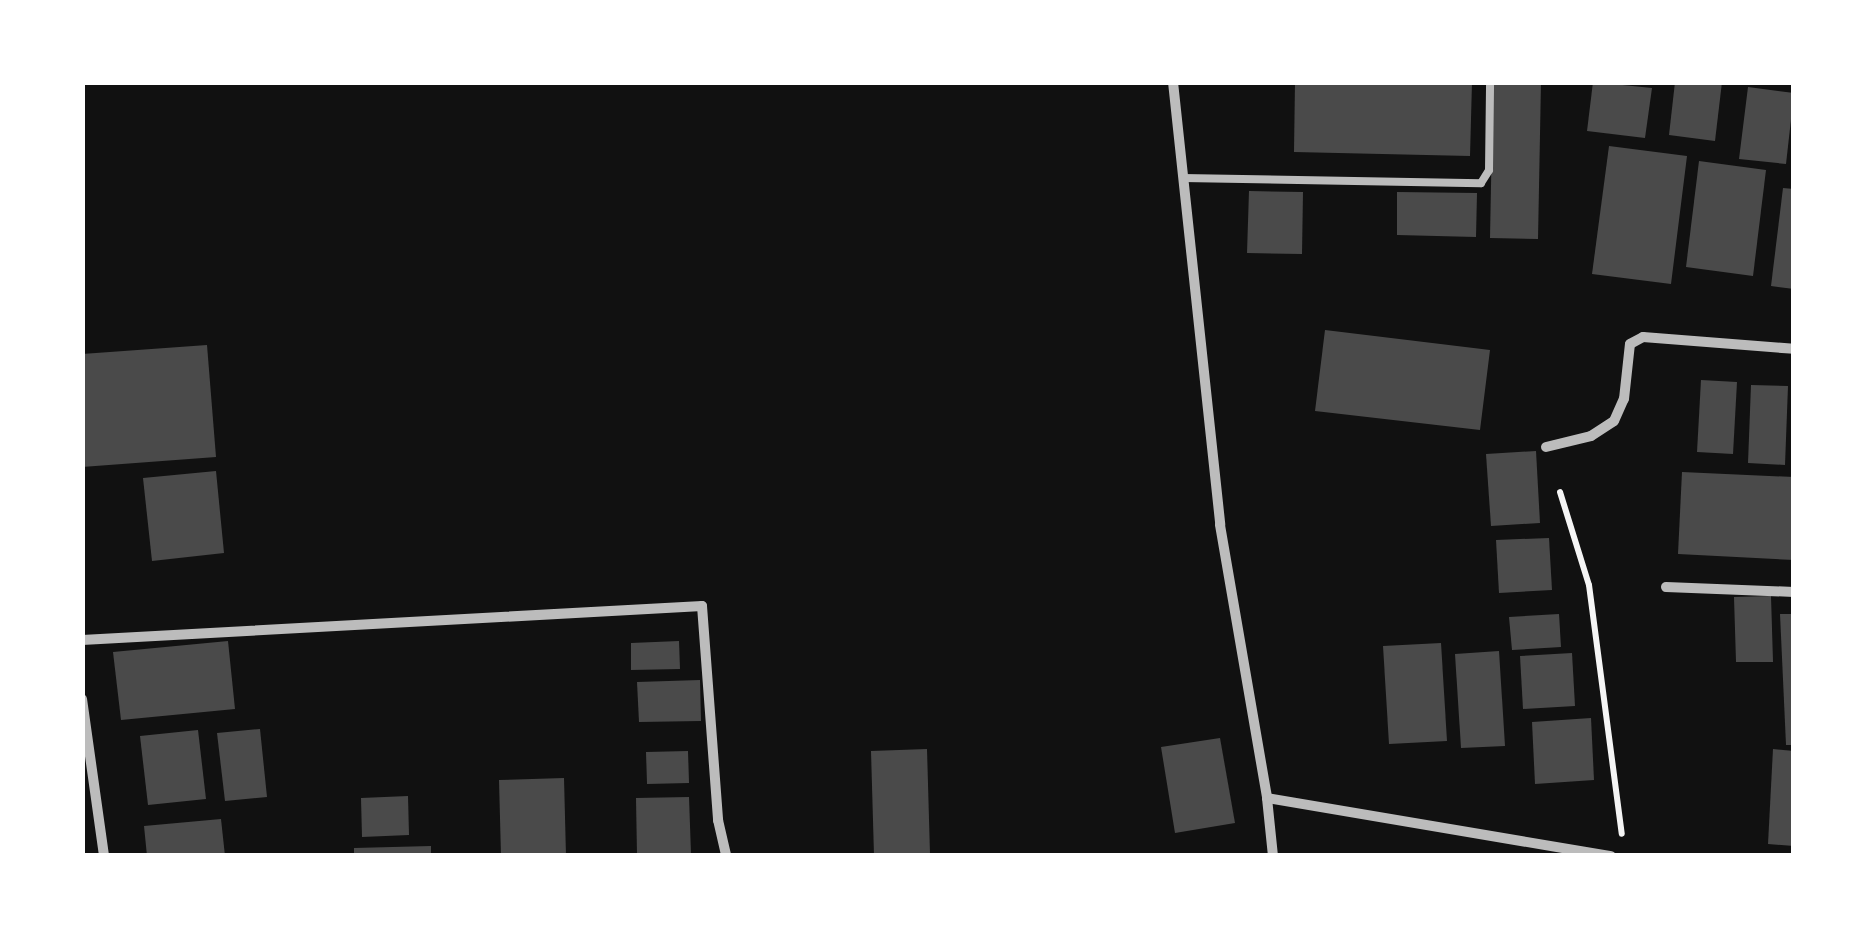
<!DOCTYPE html>
<style>
body{margin:0}
#map{position:relative;width:1876px;height:938px;overflow:hidden;background:#111;font-family:"Golos Text",sans-serif}
div>[style]{position:absolute}
[style*='--x']{left:calc(var(--x)*1px);top:calc(var(--y)*1px);width:calc(var(--w)*1px);rotate:calc(var(--a)*1deg)}
.building>*{inset:0;background:#4a4a4a}
.path>*{height:6px;margin:-3px;padding:0 3px;transform-origin:3px;border-radius:3px;background:#f5f5f5}
.service>*{height:8px;margin:-4px;padding:0 4px;transform-origin:4px;border-radius:4px;background:#bcbcbc}
.minor>*{height:10px;margin:-5px;padding:0 5px;transform-origin:5px;border-radius:5px;background:#bcbcbc}
span{translate:-50% -50%;white-space:nowrap;text-align:center;line-height:1.15;-webkit-text-stroke:8px #fff;paint-order:stroke}
.frame{position:absolute;inset:0;border:85px solid #fff;pointer-events:none}
</style>
<div id="map">
<div class="building">
<i style="clip-path:polygon(1295px 82px,1472px 82px,1470px 156px,1294px 152px)"></i>
<i style="clip-path:polygon(1493px 82px,1541px 82px,1538px 239px,1490px 238px)"></i>
<i style="clip-path:polygon(1593px 82px,1652px 88px,1645px 138px,1587px 131px)"></i>
<i style="clip-path:polygon(1675px 82px,1722px 82px,1715px 141px,1669px 135px)"></i>
<i style="clip-path:polygon(1748px 87px,1794px 93px,1786px 164px,1739px 159px)"></i>
<i style="clip-path:polygon(1609px 146px,1687px 156px,1671px 284px,1592px 274px)"></i>
<i style="clip-path:polygon(1699px 161px,1766px 170px,1753px 276px,1686px 267px)"></i>
<i style="clip-path:polygon(1783px 188px,1794px 189px,1794px 289px,1771px 286px)"></i>
<i style="clip-path:polygon(1249px 191px,1303px 192px,1302px 254px,1247px 253px)"></i>
<i style="clip-path:polygon(1397px 192px,1477px 193px,1476px 237px,1397px 235px)"></i>
<i style="clip-path:polygon(1325px 330px,1490px 350px,1480px 430px,1315px 411px)"></i>
<i style="clip-path:polygon(207px 345px,216px 457px,82px 467px,82px 354px)"></i>
<i style="clip-path:polygon(1701px 380px,1737px 382px,1733px 454px,1697px 452px)"></i>
<i style="clip-path:polygon(1751px 385px,1788px 386px,1785px 465px,1748px 463px)"></i>
<i style="clip-path:polygon(1536px 451px,1540px 523px,1491px 526px,1486px 454px)"></i>
<i style="clip-path:polygon(216px 471px,224px 553px,152px 561px,143px 478px)"></i>
<i style="clip-path:polygon(1682px 472px,1794px 477px,1794px 560px,1678px 554px)"></i>
<i style="clip-path:polygon(1549px 538px,1552px 590px,1499px 593px,1496px 540px)"></i>
<i style="clip-path:polygon(1771px 596px,1773px 662px,1736px 662px,1734px 597px)"></i>
<i style="clip-path:polygon(1559px 614px,1561px 647px,1512px 650px,1509px 617px)"></i>
<i style="clip-path:polygon(1780px 614px,1794px 614px,1794px 745px,1786px 745px)"></i>
<i style="clip-path:polygon(228px 641px,235px 709px,121px 720px,113px 652px)"></i>
<i style="clip-path:polygon(679px 641px,680px 669px,631px 670px,631px 643px)"></i>
<i style="clip-path:polygon(1441px 643px,1447px 741px,1389px 744px,1383px 646px)"></i>
<i style="clip-path:polygon(1499px 651px,1505px 746px,1461px 748px,1455px 654px)"></i>
<i style="clip-path:polygon(1572px 653px,1575px 706px,1523px 709px,1520px 656px)"></i>
<i style="clip-path:polygon(700px 680px,701px 721px,639px 722px,637px 682px)"></i>
<i style="clip-path:polygon(1591px 718px,1594px 780px,1535px 784px,1532px 722px)"></i>
<i style="clip-path:polygon(260px 729px,267px 797px,225px 801px,217px 733px)"></i>
<i style="clip-path:polygon(198px 730px,206px 799px,148px 805px,140px 736px)"></i>
<i style="clip-path:polygon(1220px 738px,1235px 823px,1175px 833px,1161px 747px)"></i>
<i style="clip-path:polygon(927px 749px,930px 854px,874px 855px,871px 751px)"></i>
<i style="clip-path:polygon(1773px 749px,1794px 751px,1794px 846px,1768px 844px)"></i>
<i style="clip-path:polygon(688px 751px,689px 783px,647px 784px,646px 752px)"></i>
<i style="clip-path:polygon(564px 778px,566px 856px,501px 856px,499px 780px)"></i>
<i style="clip-path:polygon(408px 796px,409px 835px,362px 837px,361px 798px)"></i>
<i style="clip-path:polygon(689px 797px,691px 854px,637px 855px,636px 798px)"></i>
<i style="clip-path:polygon(221px 819px,225px 856px,147px 856px,144px 826px)"></i>
<i style="clip-path:polygon(431px 846px,431px 856px,354px 856px,354px 848px)"></i>
</div>
<div class="path">
<i style="--x:1560;--y:492;--w:97;--a:72.7"></i>
<i style="--x:1589;--y:585;--w:251;--a:82.5"></i>
</div>
<div class="service">
<i style="--x:1183;--y:178;--w:298;--a:1"></i>
<i style="--x:1481;--y:183;--w:15;--a:-58"></i>
<i style="--x:1489;--y:170;--w:88;--a:-89.3"></i>
</div>
<div class="minor">
<i style="--x:1173;--y:82;--w:445;--a:83.9"></i>
<i style="--x:1220;--y:525;--w:277;--a:80.2"></i>
<i style="--x:1267;--y:798;--w:58;--a:84.1"></i>
<i style="--x:1546;--y:447;--w:46;--a:-13.7"></i>
<i style="--x:1591;--y:436;--w:27;--a:-33"></i>
<i style="--x:1614;--y:421;--w:24;--a:-66"></i>
<i style="--x:1624;--y:399;--w:55;--a:-83.8"></i>
<i style="--x:1630;--y:344;--w:15;--a:-28"></i>
<i style="--x:1643;--y:337;--w:151;--a:4.5"></i>
<i style="--x:1666;--y:587;--w:128;--a:2.2"></i>
<i style="--x:82;--y:640;--w:621;--a:-3.14"></i>
<i style="--x:702;--y:606;--w:215;--a:85.7"></i>
<i style="--x:718;--y:820;--w:37;--a:77"></i>
<i style="--x:82;--y:699;--w:159;--a:82"></i>
<i style="--x:1267;--y:798;--w:349;--a:9.6"></i>
</div>
<div class="frame"></div>
</div>
